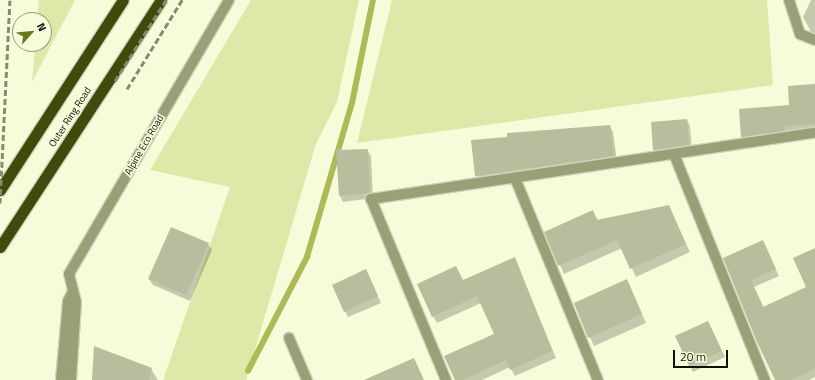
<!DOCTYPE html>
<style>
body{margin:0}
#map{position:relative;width:815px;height:380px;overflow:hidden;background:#f6fcda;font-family:"Titillium Web",sans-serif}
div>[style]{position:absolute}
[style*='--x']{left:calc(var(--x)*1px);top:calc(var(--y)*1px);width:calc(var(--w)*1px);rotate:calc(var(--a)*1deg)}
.green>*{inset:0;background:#dee9a9}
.shadow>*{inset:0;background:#0003}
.stream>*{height:5.5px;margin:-2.75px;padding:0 2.75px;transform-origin:2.75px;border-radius:2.75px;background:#adba56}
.building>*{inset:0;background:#b7bd9d}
.roads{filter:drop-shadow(1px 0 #d1d6b8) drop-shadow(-1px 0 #d1d6b8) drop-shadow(0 1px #d1d6b8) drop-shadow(0 -1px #d1d6b8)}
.minor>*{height:10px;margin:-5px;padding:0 5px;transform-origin:5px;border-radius:5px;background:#99a078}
.tertiary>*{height:10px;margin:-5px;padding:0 5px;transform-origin:5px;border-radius:5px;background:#99a078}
.trunk>*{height:11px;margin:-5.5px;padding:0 5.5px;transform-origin:5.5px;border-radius:5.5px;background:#42490c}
.rail>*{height:3px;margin-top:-1.5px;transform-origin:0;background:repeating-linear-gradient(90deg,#868a73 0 6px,transparent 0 9px)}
span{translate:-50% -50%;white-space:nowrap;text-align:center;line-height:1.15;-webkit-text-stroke:3.5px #f6fcda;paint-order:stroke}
.street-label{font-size:10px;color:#0f1106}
.north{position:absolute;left:12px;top:12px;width:40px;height:40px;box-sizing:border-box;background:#f6fcda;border:1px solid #9a9e85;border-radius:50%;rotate:63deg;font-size:11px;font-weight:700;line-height:16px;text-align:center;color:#0f1106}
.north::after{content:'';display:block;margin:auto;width:14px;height:18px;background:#6c7621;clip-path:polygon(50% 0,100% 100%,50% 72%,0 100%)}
.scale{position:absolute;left:673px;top:350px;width:55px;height:18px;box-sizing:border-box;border:2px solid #0f1106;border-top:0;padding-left:5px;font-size:12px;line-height:14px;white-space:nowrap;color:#0f1106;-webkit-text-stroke:3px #f6fcda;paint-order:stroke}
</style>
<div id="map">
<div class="green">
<i style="clip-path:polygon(39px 0,75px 0,32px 82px,35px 44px,44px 44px,44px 20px,37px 20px)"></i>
<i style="clip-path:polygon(251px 0,359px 0,337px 102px,316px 144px,246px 380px,163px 380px,230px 187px,150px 170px)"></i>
<i style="clip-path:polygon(392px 0,767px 0,773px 85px,357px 143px)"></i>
</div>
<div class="shadow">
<i style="clip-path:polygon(811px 0,815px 0,815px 39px,803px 17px)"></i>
<i style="clip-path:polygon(815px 84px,815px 130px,787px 131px,788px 137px,746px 143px,742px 137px,740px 110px,790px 106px,789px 87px)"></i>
<i style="clip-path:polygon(687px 120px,690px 126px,692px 151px,658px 156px,654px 150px,652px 122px)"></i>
<i style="clip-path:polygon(610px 126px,613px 132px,617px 162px,479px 181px,476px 175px)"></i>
<i style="clip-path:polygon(367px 150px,371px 156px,373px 198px,343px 202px,340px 196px)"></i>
<i style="clip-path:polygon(668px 206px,690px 252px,636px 277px,622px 248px,564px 274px,545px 232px,592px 211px,598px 220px)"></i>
<i style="clip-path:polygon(208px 244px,212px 250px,190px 301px,153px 285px,149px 279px)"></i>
<i style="clip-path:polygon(766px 249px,779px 276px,754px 287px,764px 308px,808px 287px,815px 249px,815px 377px,809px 380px,776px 380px,724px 259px)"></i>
<i style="clip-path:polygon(518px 266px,556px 358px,515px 376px,510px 367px,482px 380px,456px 380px,496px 335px,481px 303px,437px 323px,433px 316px,463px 281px)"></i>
<i style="clip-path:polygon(369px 276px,381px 303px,348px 317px,345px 311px)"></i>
<i style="clip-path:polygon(631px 289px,646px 323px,594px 346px,575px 304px)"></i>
<i style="clip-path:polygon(711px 328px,725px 357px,693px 372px,676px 337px)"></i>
<i style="clip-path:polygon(151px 369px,158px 380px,93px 380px)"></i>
</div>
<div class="stream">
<i style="--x:248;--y:371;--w:128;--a:-62.6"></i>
<i style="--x:307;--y:257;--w:160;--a:-73.7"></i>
<i style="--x:352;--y:103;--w:105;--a:-78.5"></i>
</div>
<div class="building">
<i style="clip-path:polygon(815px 84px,815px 124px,784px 126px,785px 131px,741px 137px,739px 109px,789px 105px,788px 86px)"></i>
<i style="clip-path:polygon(687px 119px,689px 145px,653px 150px,651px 122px)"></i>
<i style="clip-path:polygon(610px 125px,614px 156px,475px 176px,471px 140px,507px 137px,507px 133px)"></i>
<i style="clip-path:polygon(368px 149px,370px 193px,339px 196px,336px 150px)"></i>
<i style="clip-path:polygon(669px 205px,686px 244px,630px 269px,617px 240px,558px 266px,544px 232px,593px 210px,597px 220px)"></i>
<i style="clip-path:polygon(171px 227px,209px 243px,186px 295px,148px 279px)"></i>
<i style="clip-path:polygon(763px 240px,776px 269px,751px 280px,763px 307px,806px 287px,793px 258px,815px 248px,815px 369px,790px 380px,775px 380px,757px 342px,723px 258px)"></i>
<i style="clip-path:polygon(515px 257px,552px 351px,510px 370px,506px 360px,462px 380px,455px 380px,444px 356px,494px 334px,477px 296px,432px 317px,417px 284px,456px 266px,463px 280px)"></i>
<i style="clip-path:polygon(366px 269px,378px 296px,344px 312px,332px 285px)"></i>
<i style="clip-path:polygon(627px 279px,642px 314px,588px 338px,574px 303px)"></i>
<i style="clip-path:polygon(708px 321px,722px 351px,689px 366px,675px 336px)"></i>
<i style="clip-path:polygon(94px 346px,152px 368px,149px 380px,92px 380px)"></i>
<i style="clip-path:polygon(414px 358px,424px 380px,364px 380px)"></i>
</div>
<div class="roads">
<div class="minor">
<i style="--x:789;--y:0;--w:36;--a:72"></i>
<i style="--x:800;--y:34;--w:16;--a:22"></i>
<i style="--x:674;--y:154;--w:244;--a:68.1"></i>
<i style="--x:515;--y:178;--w:218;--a:67.7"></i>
<i style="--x:289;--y:338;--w:46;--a:66.8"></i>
<i style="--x:446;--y:380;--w:196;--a:-112.5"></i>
<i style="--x:371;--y:199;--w:449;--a:-8.5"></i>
</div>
<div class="tertiary">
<i style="--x:61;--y:380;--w:79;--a:-84.9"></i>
<i style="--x:68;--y:301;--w:9;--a:-63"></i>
<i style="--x:71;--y:380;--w:78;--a:-86.3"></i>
<i style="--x:76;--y:302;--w:29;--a:-104"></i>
<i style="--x:69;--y:274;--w:317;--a:-59.7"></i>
</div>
<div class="trunk">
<i style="--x:0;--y:190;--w:226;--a:-57.1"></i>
<i style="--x:0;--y:247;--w:295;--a:-56.9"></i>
</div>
</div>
<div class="rail">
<i style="--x:115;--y:81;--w:96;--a:-57.8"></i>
<i style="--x:127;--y:89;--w:105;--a:-58.3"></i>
<i style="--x:0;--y:203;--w:203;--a:-87.2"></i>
</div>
<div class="street-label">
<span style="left:70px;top:117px;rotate:-57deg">Outer Ring Road</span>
<span style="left:144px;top:145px;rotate:-60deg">Alpine Eco Road</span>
</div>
<div class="north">N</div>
<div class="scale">20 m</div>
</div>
